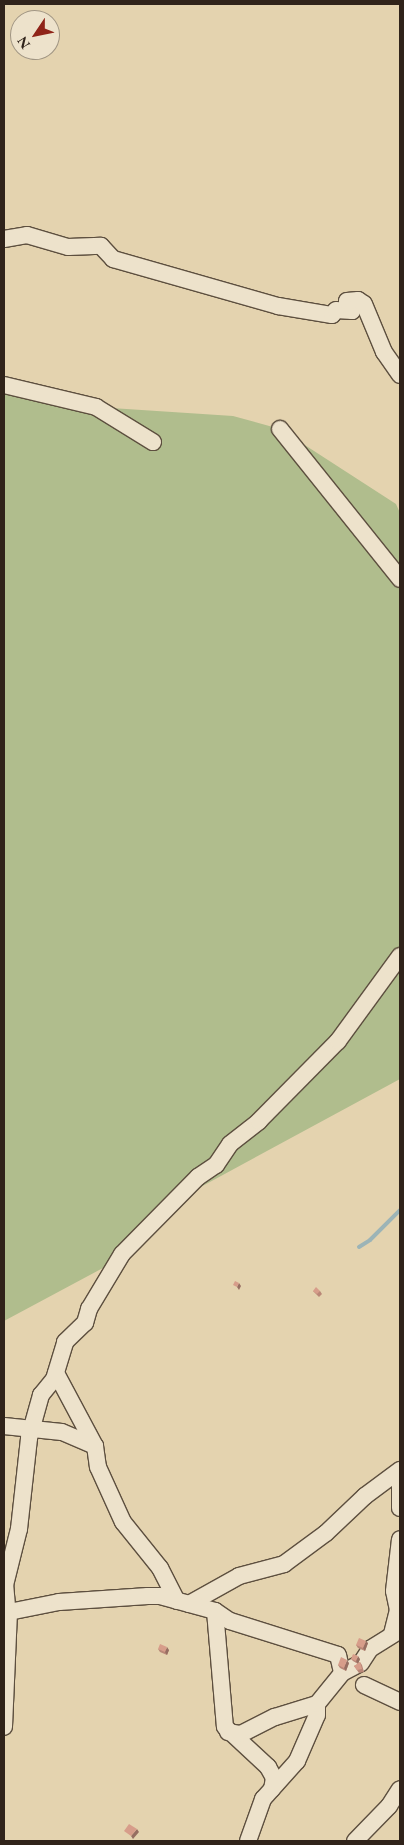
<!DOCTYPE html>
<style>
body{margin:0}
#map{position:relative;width:404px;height:1845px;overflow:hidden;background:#e4d3af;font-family:"EB Garamond",serif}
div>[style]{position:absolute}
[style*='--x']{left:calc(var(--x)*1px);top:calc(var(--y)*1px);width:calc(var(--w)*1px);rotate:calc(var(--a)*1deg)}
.green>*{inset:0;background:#b0bd8d}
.stream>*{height:4px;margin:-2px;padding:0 2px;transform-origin:2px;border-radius:2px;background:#9cb4b7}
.roads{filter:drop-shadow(1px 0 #5d4f3f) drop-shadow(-1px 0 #5d4f3f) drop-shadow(0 1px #5d4f3f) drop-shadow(0 -1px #5d4f3f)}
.minor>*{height:16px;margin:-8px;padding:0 8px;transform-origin:8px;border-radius:8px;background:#ede2cb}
.wall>*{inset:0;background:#b98777}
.shaded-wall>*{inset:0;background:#966e61}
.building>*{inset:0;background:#d79d8a}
span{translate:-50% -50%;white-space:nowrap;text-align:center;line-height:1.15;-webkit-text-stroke:4px #ede2cb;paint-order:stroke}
.frame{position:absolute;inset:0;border:5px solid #30231a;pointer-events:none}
.north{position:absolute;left:10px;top:10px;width:50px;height:50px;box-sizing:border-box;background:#ede2cb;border:1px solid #a19684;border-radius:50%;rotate:236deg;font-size:14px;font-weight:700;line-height:20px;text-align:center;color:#30231a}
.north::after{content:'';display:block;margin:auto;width:18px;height:22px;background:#8f2418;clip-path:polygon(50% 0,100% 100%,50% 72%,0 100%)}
</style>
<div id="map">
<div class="green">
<i style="clip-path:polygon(4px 387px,96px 407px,233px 416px,280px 429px,396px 504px,400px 513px,400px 1079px,173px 1202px,116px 1261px,4px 1321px)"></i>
</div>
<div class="stream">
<i style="--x:359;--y:1247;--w:13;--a:-32"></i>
<i style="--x:370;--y:1240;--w:42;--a:-45"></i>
</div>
<div class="roads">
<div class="minor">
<i style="--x:4;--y:239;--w:23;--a:-10"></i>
<i style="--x:27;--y:235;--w:43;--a:16.3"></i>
<i style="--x:68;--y:247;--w:33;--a:-2"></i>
<i style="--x:101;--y:246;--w:18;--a:47"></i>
<i style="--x:113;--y:259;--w:172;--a:15.9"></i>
<i style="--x:278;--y:306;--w:55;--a:9.5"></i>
<i style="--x:332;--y:315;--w:6;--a:-51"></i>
<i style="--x:336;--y:310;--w:16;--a:4"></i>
<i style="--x:352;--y:311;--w:11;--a:-117"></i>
<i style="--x:347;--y:301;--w:11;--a:-5"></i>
<i style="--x:358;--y:300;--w:7;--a:34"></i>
<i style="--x:364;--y:304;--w:52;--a:67.4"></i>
<i style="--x:384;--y:352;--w:28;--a:55"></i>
<i style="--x:4;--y:385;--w:95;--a:13.4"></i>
<i style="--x:96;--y:407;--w:67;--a:31.6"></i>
<i style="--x:280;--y:429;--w:192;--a:51.3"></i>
<i style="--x:56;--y:1373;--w:83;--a:61.9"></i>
<i style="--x:95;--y:1446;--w:21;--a:82"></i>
<i style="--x:98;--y:1467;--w:60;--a:65.6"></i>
<i style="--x:123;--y:1522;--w:59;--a:51.2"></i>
<i style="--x:160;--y:1568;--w:37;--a:63"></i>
<i style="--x:4;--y:1426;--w:58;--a:5.9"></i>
<i style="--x:62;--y:1432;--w:36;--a:23"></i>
<i style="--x:400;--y:1479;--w:29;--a:90"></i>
<i style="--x:189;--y:1604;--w:57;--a:-29.2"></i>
<i style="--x:239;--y:1576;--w:47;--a:-14.9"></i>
<i style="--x:284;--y:1564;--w:52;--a:-36.4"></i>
<i style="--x:326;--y:1533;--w:54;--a:-43.5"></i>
<i style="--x:365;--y:1496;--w:44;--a:-36.6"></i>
<i style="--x:4;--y:1606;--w:8;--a:50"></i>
<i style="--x:9;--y:1612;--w:115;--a:92.5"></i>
<i style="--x:7;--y:1606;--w:21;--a:-95"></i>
<i style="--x:5;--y:1585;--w:58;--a:-76"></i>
<i style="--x:19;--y:1529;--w:92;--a:-83.7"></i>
<i style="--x:29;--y:1438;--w:45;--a:-74.4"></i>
<i style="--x:41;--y:1395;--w:21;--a:-51"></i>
<i style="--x:54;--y:1379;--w:39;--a:-73"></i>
<i style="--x:65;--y:1342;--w:28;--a:-44"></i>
<i style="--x:85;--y:1323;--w:15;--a:-74"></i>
<i style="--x:89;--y:1309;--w:64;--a:-59"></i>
<i style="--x:122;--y:1254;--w:108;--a:-45.4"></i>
<i style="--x:198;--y:1177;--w:22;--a:-34"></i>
<i style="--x:216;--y:1165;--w:25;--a:-56"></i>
<i style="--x:230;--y:1144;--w:37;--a:-38"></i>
<i style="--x:259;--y:1121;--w:112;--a:-45.4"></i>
<i style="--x:338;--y:1041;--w:105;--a:-53.9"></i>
<i style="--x:215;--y:1611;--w:18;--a:34"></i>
<i style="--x:230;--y:1621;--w:113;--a:17.5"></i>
<i style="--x:338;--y:1655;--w:18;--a:77"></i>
<i style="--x:9;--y:1612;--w:51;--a:-11.3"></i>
<i style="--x:59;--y:1602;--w:89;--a:-3.9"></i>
<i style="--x:148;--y:1596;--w:12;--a:0"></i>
<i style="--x:160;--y:1596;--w:57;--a:15.3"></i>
<i style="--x:215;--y:1611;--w:116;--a:85.1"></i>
<i style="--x:225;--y:1727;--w:59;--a:42.9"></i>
<i style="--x:268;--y:1767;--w:13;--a:61"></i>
<i style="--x:274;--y:1778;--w:11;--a:100"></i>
<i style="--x:392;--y:1634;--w:25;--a:-76"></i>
<i style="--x:398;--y:1610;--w:19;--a:-102"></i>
<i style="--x:394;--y:1591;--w:52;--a:-83.4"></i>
<i style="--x:364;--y:1685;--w:40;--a:25"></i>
<i style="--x:228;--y:1732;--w:13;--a:9"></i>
<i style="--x:241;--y:1734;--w:38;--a:-27"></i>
<i style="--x:275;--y:1717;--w:44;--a:-17.2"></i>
<i style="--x:248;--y:1841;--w:45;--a:-70.3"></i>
<i style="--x:263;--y:1799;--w:51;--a:-48.2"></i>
<i style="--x:297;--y:1761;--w:50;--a:-66.5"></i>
<i style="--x:317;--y:1715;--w:11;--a:-90"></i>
<i style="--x:317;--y:1704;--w:40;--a:-51"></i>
<i style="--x:342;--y:1673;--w:21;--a:-28"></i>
<i style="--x:361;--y:1663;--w:17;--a:-57"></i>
<i style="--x:370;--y:1649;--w:36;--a:-32"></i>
<i style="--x:355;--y:1841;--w:49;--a:-45.8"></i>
<i style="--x:389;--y:1806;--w:20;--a:-57"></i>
</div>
</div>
<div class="wall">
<i style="clip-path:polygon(313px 1291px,320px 1291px,322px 1294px,319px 1297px)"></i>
<i style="clip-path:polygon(368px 1643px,365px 1651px,358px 1648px,356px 1645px)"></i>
<i style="clip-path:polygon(158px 1649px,169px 1650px,167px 1655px,160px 1652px)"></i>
<i style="clip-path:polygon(351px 1659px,360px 1659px,358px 1664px,360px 1662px,362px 1665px,364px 1672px,359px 1673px,354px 1666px,358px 1664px,353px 1661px)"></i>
<i style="clip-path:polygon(349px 1663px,346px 1671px,340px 1668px,338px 1665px)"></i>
</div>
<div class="shaded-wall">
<i style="clip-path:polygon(239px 1283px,241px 1286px,239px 1290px,237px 1287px)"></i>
<i style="clip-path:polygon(366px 1641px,368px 1643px,365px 1651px,363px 1648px)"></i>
<i style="clip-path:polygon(167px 1647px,169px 1650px,167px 1655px,165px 1652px)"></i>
<i style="clip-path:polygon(358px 1656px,360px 1659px,358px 1664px,356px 1661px)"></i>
<i style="clip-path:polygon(347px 1660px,349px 1663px,346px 1671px,344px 1668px)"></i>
<i style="clip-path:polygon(137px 1829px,139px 1832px,133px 1839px,131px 1836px)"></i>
</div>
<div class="building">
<i style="clip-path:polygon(235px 1281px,239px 1283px,237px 1287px,233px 1285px)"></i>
<i style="clip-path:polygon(316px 1287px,320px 1291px,317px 1294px,313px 1291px)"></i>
<i style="clip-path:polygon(359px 1638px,366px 1641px,363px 1648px,356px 1645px)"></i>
<i style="clip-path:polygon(160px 1644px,167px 1647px,165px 1652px,158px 1649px)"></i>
<i style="clip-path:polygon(353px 1654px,358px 1656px,356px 1661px,351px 1659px)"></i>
<i style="clip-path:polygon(341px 1657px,347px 1660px,344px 1668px,338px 1665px)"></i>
<i style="clip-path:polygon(360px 1662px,362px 1669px,357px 1670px,354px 1666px)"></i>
<i style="clip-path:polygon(129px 1824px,137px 1829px,131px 1836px,124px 1831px)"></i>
</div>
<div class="frame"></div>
<div class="north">N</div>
</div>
